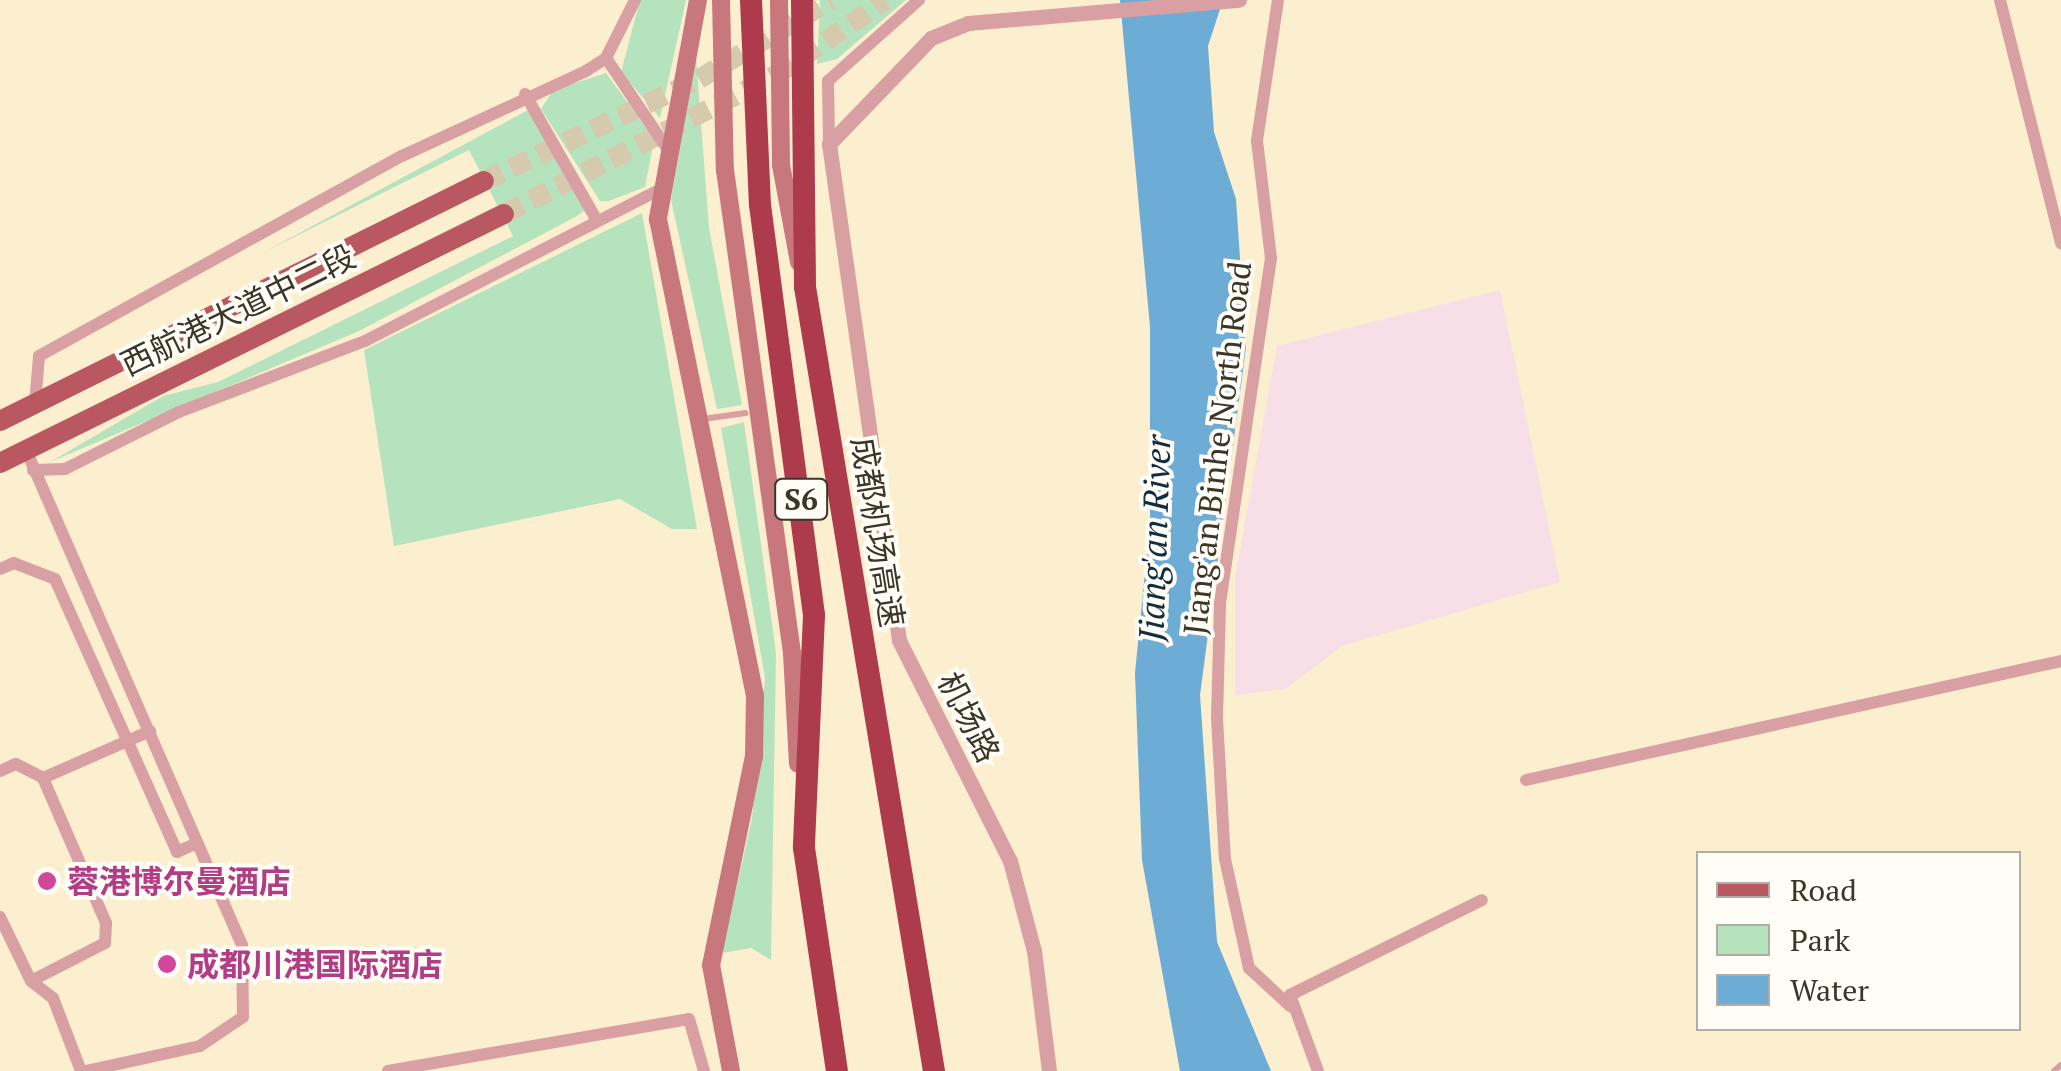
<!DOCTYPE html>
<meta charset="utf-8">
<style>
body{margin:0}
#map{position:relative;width:2061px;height:1071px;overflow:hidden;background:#fbefcf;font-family:"PT Serif","Noto Sans SC",serif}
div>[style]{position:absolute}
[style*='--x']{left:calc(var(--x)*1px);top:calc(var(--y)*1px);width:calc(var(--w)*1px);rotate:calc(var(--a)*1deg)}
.industrial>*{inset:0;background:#f7dee7}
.green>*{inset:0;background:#b5e3be}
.water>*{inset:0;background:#6cacd5}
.primary-tunnel>*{height:20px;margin-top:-10px;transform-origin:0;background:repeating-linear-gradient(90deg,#d5caae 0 20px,transparent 0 30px)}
.service>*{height:6px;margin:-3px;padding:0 3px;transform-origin:3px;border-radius:3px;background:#d8a0a2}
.minor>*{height:12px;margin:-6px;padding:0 6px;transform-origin:6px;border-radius:6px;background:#d8a0a2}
.tertiary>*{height:15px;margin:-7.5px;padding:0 7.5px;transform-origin:7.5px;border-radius:7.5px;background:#d8a0a2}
.secondary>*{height:18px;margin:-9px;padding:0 9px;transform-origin:9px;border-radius:9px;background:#c8777d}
.primary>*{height:20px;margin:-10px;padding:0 10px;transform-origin:10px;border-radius:10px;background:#ba5862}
.motorway>*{height:22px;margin:-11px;padding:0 11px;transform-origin:11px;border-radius:11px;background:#ad3b4b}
.dots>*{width:28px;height:28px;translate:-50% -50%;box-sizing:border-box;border:5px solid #fffdf6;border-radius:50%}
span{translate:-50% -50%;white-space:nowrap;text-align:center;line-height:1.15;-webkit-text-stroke:8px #fffdf6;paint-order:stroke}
.shield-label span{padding:2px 8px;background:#fffdf6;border:2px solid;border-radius:8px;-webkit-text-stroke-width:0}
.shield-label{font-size:30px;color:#3b362a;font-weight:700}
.street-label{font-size:32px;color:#3b362a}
.hotel-label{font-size:32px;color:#b23c85;font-weight:700}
.left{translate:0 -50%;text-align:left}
.water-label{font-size:35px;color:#112e40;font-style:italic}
.legend{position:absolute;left:1696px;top:851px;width:325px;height:180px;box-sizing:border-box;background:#fffdf6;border:2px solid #b1ada4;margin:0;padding:12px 18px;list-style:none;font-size:30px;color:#3b362a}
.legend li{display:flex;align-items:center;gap:20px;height:50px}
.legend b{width:50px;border:2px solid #b1ada4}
</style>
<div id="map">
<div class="industrial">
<i style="clip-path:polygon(1500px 290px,1560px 582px,1342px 646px,1285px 689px,1235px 695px,1235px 578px,1277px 346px)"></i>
</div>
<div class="green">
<i style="clip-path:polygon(640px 0,686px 0,660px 118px,621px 72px)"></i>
<i style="clip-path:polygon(820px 0,906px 0,837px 59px,817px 64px)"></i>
<i style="clip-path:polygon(696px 56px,709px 228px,742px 405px,717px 409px,671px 200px)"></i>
<i style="clip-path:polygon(606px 73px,649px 132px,652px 151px,645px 187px,609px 201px,600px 201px,541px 109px,553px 90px)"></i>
<i style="clip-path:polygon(528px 110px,585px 210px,577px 216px,359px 331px,50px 462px,163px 396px,218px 382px,513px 236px,469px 150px,264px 252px)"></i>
<i style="clip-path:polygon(642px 213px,697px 529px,672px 529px,620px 499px,394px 546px,364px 350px)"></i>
<i style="clip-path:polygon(744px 422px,776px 653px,771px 960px,751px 948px,722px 953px,752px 818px,765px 678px,721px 428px)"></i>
</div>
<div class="water">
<i style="clip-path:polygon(1120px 0,1223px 0,1208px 46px,1214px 132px,1236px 199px,1246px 347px,1200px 695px,1217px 942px,1271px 1071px,1180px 1071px,1142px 860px,1135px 673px,1150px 522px,1150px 327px)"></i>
</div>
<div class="primary-tunnel">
<i style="--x:484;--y:181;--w:238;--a:-25.4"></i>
<i style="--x:699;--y:79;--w:154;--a:-30.9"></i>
<i style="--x:504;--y:214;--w:305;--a:-27.1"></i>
<i style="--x:776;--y:75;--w:133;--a:-34.3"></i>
</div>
<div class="service">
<i style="--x:703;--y:419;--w:43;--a:-7.9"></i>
<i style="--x:2054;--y:1071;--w:9;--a:-41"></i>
</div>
<div class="minor">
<i style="--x:1278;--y:0;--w:143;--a:98.5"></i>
<i style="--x:1257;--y:141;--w:118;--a:83.2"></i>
<i style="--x:1271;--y:258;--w:350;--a:98.4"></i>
<i style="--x:1220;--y:604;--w:114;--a:91.5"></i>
<i style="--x:1217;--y:718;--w:141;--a:86.8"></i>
<i style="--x:1225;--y:859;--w:112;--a:77.6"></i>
<i style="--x:1249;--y:968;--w:56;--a:42.8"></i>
<i style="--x:2000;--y:0;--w:251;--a:75.9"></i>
<i style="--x:606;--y:58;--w:107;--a:56"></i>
<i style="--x:525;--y:94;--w:142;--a:60.4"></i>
<i style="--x:829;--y:144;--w:63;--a:-90.9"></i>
<i style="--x:828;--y:81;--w:122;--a:-41.7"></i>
<i style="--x:35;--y:404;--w:48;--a:-85.2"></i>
<i style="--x:39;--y:356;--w:414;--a:-28.9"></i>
<i style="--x:402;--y:156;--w:203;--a:-24.8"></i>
<i style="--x:586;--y:71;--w:24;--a:-33"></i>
<i style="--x:606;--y:58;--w:65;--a:-63.4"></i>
<i style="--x:26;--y:450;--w:540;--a:66.43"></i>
<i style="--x:242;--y:945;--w:72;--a:89.2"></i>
<i style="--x:243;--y:1017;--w:52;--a:146"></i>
<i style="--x:200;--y:1046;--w:117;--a:167.6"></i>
<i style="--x:33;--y:470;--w:32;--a:-2"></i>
<i style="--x:65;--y:469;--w:127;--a:-26.6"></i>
<i style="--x:179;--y:412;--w:199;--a:-20.9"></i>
<i style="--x:365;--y:341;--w:333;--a:-27.2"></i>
<i style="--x:0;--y:569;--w:15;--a:-23"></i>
<i style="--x:14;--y:563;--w:44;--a:21.3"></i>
<i style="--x:55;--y:579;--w:299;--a:65.9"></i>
<i style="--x:177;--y:852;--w:22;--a:-24"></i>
<i style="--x:0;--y:771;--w:17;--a:-24"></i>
<i style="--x:16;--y:764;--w:30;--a:27"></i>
<i style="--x:43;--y:778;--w:117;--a:-23.7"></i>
<i style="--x:1526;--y:780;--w:548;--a:-12.54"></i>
<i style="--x:0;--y:917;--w:71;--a:64.2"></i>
<i style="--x:31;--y:981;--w:28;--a:38"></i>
<i style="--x:53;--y:998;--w:78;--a:69"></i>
<i style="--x:31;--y:981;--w:83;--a:-27.2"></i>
<i style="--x:105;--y:943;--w:20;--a:-87"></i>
<i style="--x:106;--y:923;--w:158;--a:-113.5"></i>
<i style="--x:388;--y:1071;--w:305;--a:-9.8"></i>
<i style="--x:689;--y:1019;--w:54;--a:73.9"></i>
<i style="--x:1318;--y:1071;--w:81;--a:-110.2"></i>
<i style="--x:1290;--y:995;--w:214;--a:-26.3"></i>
</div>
<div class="tertiary">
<i style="--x:1049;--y:1071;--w:121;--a:-97.1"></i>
<i style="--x:1034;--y:951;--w:93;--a:-104.9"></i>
<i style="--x:1010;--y:861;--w:247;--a:-116.7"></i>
<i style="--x:899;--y:640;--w:501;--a:-98.03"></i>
<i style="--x:829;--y:144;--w:147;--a:-46.1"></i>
<i style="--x:931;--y:38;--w:40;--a:-22"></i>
<i style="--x:968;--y:23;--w:272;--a:-4.9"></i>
</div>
<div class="secondary">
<i style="--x:698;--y:0;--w:223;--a:100.4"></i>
<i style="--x:658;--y:219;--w:486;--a:78.5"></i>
<i style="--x:755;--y:695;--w:61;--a:90.9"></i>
<i style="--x:754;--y:756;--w:213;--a:101.6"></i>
<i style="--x:711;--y:965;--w:108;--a:79.3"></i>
<i style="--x:721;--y:0;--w:170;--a:88.7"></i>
<i style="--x:725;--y:170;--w:488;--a:82.1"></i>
<i style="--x:792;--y:653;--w:111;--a:86.9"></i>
<i style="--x:779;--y:0;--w:165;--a:89.3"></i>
<i style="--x:781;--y:165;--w:99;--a:79.5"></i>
</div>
<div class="primary">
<i style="--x:0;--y:421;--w:540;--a:-26.38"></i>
<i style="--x:0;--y:463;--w:562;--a:-26.29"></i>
</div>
<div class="motorway">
<i style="--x:751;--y:0;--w:205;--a:87.5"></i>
<i style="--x:760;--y:205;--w:414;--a:82.5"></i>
<i style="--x:814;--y:615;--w:233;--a:92.5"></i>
<i style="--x:804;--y:848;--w:225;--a:81.6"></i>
<i style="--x:802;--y:0;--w:287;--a:89.4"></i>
<i style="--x:805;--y:287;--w:795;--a:80.66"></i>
</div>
<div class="dots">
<i style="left:47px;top:881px;background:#d1479c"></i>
<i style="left:167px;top:964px;background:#d1479c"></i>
</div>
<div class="shield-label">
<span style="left:801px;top:499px">S6</span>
</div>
<div class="street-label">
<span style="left:238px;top:310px;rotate:-26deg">西航港大道中二段</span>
<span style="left:1217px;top:448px;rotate:-83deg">Jiang'an Binhe North Road</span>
<span style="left:878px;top:532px;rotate:81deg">成都机场高速</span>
<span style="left:969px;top:717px;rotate:63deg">机场路</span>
</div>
<div class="hotel-label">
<span class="left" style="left:67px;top:881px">蓉港博尔曼酒店</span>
<span class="left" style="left:187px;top:964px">成都川港国际酒店</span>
</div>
<div class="water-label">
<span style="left:1154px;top:538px;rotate:-88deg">Jiang'an River</span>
</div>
<ul class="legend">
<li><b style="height:12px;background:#ba5862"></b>Road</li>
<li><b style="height:28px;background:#b5e3be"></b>Park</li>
<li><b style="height:28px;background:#6cacd5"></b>Water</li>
</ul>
</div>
